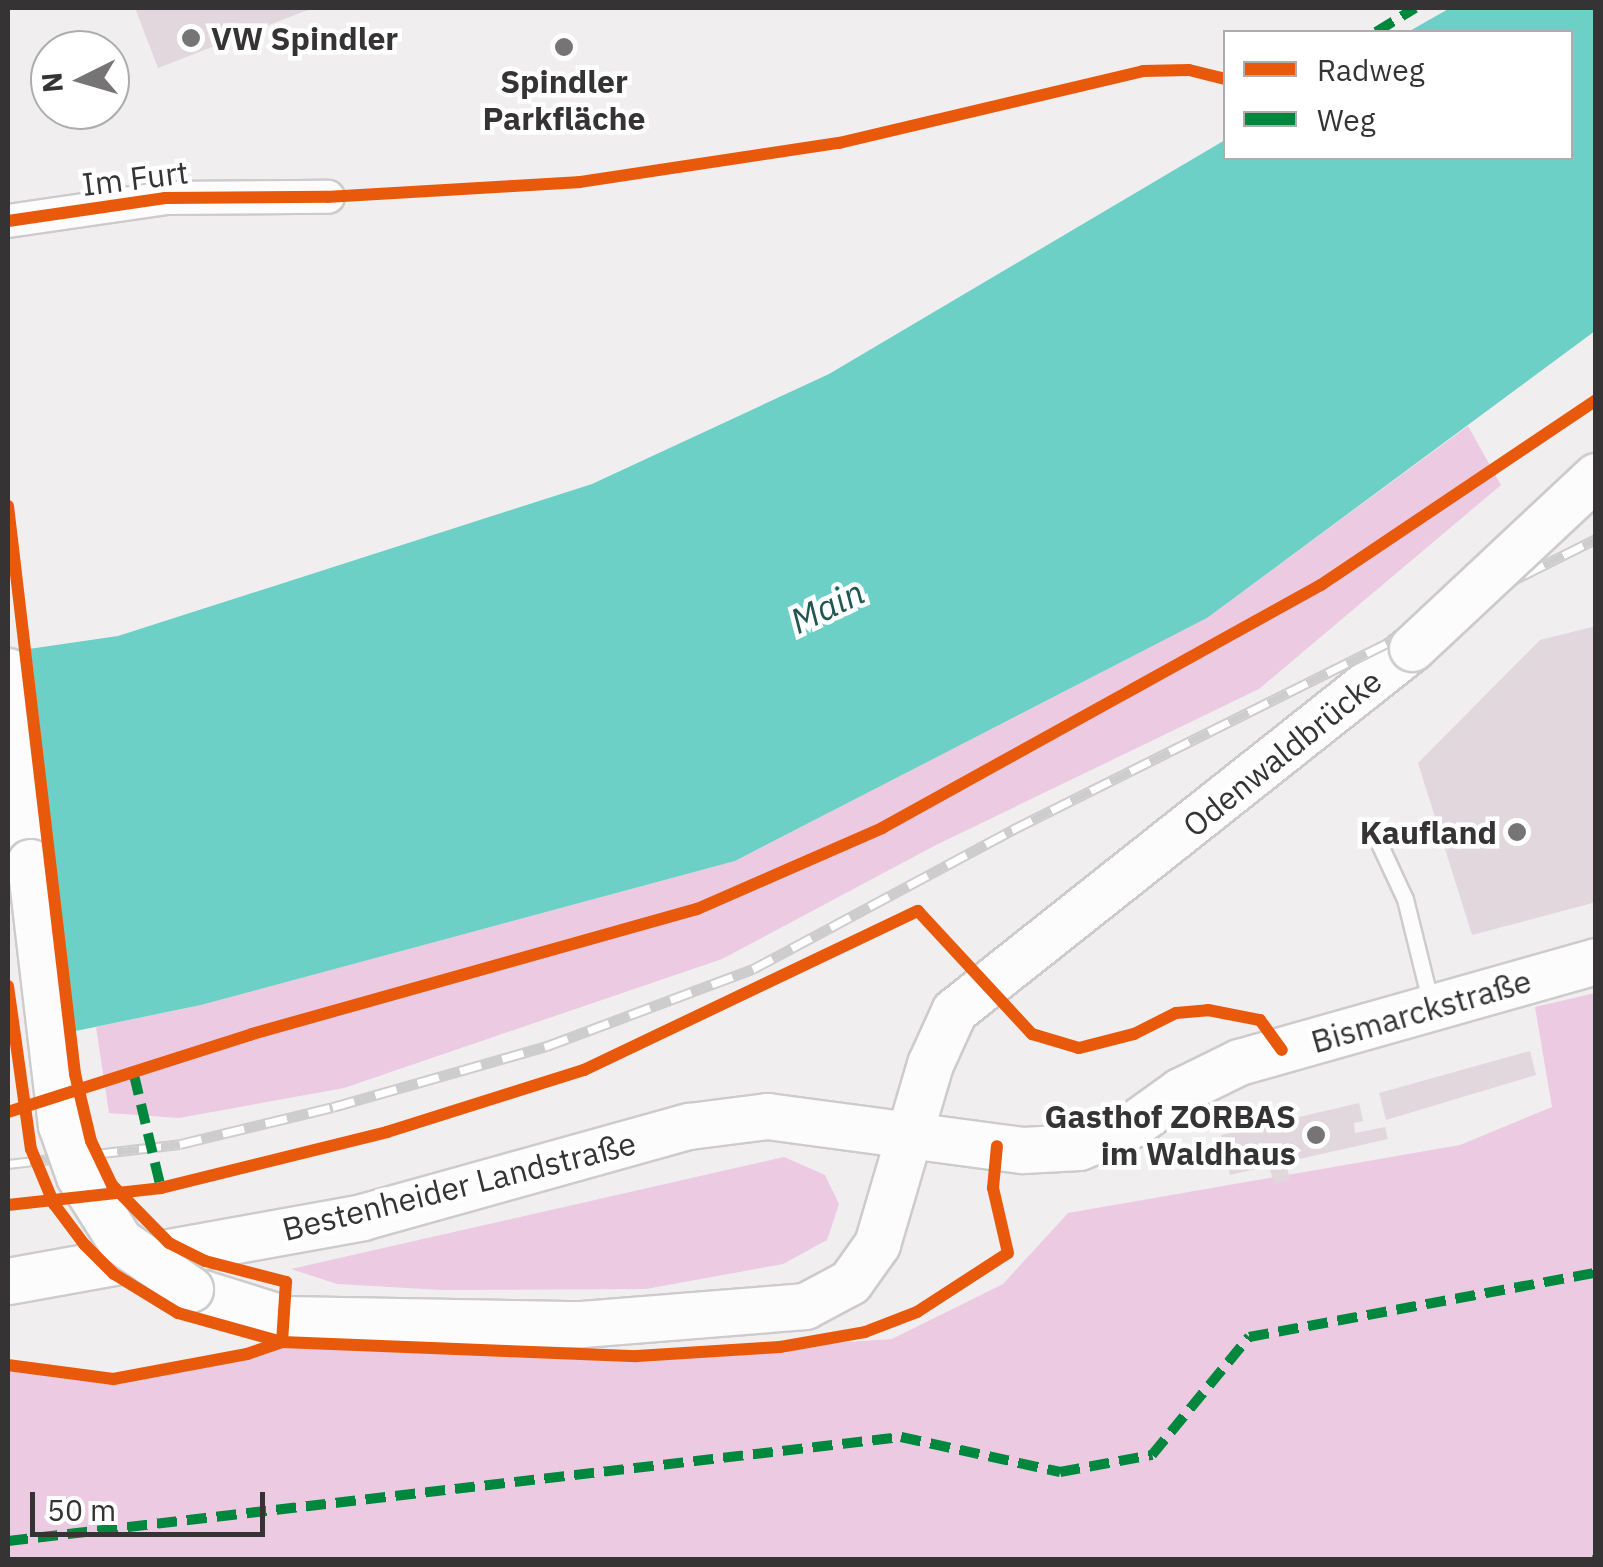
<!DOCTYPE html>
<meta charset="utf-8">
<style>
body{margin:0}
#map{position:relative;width:1603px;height:1567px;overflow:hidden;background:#f1eef0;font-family:"IBM Plex Sans",sans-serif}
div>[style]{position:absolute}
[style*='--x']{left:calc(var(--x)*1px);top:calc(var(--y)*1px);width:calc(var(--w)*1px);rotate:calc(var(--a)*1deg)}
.green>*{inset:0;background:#eccae1}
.water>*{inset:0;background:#6cd0c7}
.pier>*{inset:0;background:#f1eef0}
.building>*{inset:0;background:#e1d7dd}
.roads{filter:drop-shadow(2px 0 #cdcbcc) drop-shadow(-2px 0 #cdcbcc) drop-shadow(0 2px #cdcbcc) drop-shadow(0 -2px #cdcbcc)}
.lane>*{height:15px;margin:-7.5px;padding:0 7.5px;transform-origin:7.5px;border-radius:7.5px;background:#fdfcfd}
.street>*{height:32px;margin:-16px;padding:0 16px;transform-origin:16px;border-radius:16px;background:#fdfcfd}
.secondary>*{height:45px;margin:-22.5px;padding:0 22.5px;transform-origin:22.5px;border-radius:22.5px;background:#fdfcfd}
.rail>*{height:11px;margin-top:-5.5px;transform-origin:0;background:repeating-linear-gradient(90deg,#fff 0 22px,#cecdcd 0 44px);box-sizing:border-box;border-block:2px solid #cecdcd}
.bridges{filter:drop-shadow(2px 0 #cdcbcc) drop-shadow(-2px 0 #cdcbcc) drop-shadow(0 2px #cdcbcc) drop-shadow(0 -2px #cdcbcc)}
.secondary-bridge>*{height:45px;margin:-22.5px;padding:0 22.5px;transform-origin:22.5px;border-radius:22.5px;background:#fdfcfd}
.quiet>*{height:10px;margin-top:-5px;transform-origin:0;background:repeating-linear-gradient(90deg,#00873e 0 20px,transparent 0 30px)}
.cycleway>*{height:12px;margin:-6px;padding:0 6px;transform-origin:6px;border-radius:6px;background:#e8590c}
.dots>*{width:28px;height:28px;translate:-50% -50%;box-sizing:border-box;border:5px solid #fff;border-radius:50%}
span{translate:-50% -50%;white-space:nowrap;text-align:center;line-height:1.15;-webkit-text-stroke:9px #fff;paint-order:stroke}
.poi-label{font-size:32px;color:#353334;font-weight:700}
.left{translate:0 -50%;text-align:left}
.right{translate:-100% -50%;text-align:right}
.street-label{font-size:32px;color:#353334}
.water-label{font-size:35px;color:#1f5752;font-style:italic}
.frame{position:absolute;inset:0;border:10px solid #353334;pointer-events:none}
.legend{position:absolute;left:1223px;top:30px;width:350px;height:130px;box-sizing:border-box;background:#fff;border:2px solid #aeadae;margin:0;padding:12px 18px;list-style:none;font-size:30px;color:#353334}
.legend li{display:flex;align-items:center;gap:20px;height:50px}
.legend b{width:50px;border:2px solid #aeadae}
.north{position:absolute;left:30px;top:30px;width:100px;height:100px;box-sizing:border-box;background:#fff;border:2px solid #aeadae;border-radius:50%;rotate:265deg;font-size:28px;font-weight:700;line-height:40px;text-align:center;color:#353334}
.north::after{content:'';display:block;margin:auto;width:35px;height:45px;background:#777476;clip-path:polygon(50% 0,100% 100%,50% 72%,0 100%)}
.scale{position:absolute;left:30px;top:1492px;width:235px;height:45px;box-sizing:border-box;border:5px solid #353334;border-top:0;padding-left:12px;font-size:30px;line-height:35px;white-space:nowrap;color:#353334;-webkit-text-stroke:8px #fff;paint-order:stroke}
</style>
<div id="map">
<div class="green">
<i style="clip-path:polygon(1468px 426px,1501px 485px,1259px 689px,936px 845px,722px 959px,344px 1088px,179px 1118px,109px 1113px,96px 1027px,201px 1005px,735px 861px,1207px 618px)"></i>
<i style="clip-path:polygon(1595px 993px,1595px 1559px,8px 1560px,8px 1365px,113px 1379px,184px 1371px,282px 1342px,637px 1356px,892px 1339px,1003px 1284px,1068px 1213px,1460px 1145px,1552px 1107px,1535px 1007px)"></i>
<i style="clip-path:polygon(784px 1157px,825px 1175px,839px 1204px,827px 1240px,783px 1264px,646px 1289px,442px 1290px,337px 1284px,291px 1269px)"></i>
</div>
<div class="water">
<i style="clip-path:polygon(1450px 8px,1595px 8px,1595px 331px,1207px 618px,735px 861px,201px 1005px,8px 1045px,8px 652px,118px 636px,592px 484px,829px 374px,1225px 140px,1226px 158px,1570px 158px,1570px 32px,1408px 32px)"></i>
</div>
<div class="pier">
<i style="clip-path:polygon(30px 644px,75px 1037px,8px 1050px,8px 647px)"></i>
</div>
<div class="building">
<i style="clip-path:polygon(135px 8px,313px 8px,158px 68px)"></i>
<i style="clip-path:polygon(1596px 626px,1596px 902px,1472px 935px,1418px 763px,1540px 640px)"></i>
<i style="clip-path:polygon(1530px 1051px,1536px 1075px,1386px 1120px,1379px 1093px)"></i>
<i style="clip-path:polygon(1359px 1103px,1363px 1121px,1354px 1123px,1355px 1133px,1385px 1127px,1388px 1139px,1286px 1162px,1290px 1180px,1274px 1184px,1269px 1166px,1230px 1175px,1221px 1135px)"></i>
</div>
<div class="roads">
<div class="lane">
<i style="--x:1377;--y:839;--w:66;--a:65"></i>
<i style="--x:1405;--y:899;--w:108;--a:76.1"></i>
</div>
<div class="street">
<i style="--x:8;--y:221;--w:159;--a:-8.3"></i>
<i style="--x:165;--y:198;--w:163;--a:-0.4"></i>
</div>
<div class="secondary">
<i style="--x:8;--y:671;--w:192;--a:83.4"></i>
<i style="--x:8;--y:1281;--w:360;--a:-10.2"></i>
<i style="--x:362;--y:1217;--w:339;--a:-15.6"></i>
<i style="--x:689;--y:1126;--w:79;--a:-7.3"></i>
<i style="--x:767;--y:1116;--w:258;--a:7.6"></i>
<i style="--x:1023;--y:1150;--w:56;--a:-3.1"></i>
<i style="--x:1079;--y:1147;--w:60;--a:-22.7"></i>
<i style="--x:1134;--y:1124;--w:57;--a:-35.7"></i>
<i style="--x:1180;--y:1091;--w:66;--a:-26.2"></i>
<i style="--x:1239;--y:1062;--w:371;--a:-15.8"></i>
<i style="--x:190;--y:1289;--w:100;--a:17.5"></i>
<i style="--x:285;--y:1319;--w:297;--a:1"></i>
<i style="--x:582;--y:1324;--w:224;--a:-4.6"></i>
<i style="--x:805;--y:1306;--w:51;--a:-28.1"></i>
<i style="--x:850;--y:1282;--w:47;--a:-54.6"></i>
<i style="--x:877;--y:1244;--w:188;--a:-73.6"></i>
<i style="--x:930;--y:1064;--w:58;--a:-65.6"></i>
<i style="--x:954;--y:1011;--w:584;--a:-38.4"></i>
</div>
</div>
<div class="rail">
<i style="--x:8;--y:1164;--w:173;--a:-6.6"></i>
<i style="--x:180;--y:1144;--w:157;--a:-13.6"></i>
<i style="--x:333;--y:1107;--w:223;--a:-15.9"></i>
<i style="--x:547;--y:1046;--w:220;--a:-20.5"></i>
<i style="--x:753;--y:969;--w:294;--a:-28.2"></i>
<i style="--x:1012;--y:830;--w:652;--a:-26.49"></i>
</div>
<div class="bridges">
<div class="secondary-bridge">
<i style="--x:1412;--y:648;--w:252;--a:-43.1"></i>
<i style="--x:30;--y:862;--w:265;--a:83.3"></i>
<i style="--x:61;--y:1125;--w:54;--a:70.6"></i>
<i style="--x:79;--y:1176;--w:77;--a:57.8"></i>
<i style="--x:120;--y:1241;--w:85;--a:34.4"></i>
</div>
</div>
<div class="quiet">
<i style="--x:1376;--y:32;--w:46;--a:-31.6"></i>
<i style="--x:134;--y:1075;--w:116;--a:76.6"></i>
<i style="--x:8;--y:1541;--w:899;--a:-6.64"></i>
<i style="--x:901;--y:1437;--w:163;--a:12.4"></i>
<i style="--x:1060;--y:1472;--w:94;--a:-10.5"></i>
<i style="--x:1152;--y:1455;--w:153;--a:-50.6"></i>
<i style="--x:1249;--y:1337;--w:353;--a:-10.5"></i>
<i style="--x:1594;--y:1560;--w:2;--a:-27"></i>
</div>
<div class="cycleway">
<i style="--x:8;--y:221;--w:159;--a:-8.3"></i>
<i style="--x:165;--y:198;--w:163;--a:-0.4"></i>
<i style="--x:328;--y:197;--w:252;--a:-3.4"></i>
<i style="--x:580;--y:182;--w:262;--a:-8.6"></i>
<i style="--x:839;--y:143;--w:312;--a:-13.3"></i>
<i style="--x:1143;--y:71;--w:46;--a:-1.2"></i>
<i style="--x:1189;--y:70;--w:38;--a:14"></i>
<i style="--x:8;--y:506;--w:572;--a:83.27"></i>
<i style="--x:75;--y:1074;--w:69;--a:76.6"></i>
<i style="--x:91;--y:1141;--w:49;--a:64.5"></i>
<i style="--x:112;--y:1185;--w:81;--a:45.5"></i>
<i style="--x:169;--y:1243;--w:40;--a:26.6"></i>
<i style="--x:205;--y:1261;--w:84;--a:14.5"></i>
<i style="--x:286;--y:1282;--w:60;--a:93.8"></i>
<i style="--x:282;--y:1342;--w:37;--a:161"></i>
<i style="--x:247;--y:1354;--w:136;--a:169.4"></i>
<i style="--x:113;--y:1379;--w:106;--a:-172.4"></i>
<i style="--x:8;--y:986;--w:165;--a:82"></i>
<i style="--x:31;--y:1149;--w:60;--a:67.3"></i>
<i style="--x:54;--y:1204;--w:50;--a:53.1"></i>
<i style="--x:84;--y:1244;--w:42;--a:45"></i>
<i style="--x:114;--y:1274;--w:75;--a:31.4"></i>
<i style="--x:178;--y:1313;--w:108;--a:15.6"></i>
<i style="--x:282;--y:1342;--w:355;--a:2.3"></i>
<i style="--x:637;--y:1356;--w:143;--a:-3.6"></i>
<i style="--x:780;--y:1347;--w:86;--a:-10"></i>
<i style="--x:865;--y:1332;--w:56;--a:-21"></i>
<i style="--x:917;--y:1312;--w:108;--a:-33"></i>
<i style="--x:1008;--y:1253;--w:67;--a:-103"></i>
<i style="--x:993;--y:1188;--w:42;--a:-84.6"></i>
<i style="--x:8;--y:1112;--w:256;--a:-17.7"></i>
<i style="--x:252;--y:1034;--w:462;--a:-15.7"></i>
<i style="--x:697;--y:909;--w:202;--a:-23.6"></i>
<i style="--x:882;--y:828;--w:502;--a:-28.97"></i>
<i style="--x:1321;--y:585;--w:331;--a:-33.9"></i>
<i style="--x:8;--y:1205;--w:154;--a:-6.3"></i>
<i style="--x:161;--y:1188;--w:233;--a:-13.9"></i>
<i style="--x:387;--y:1132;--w:207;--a:-17.5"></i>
<i style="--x:584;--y:1070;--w:370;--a:-25.5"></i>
<i style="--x:918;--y:911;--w:168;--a:47.2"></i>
<i style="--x:1032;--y:1034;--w:49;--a:16.6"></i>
<i style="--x:1079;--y:1048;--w:57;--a:-14.3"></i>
<i style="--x:1134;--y:1034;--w:47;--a:-26.6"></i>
<i style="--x:1176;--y:1013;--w:32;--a:-5"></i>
<i style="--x:1208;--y:1010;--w:53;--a:10.9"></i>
<i style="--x:1260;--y:1020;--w:37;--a:54"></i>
</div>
<div class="dots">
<i style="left:191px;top:38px;background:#777476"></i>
<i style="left:564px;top:47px;background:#777476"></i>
<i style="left:1517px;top:832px;background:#777476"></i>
<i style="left:1316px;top:1135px;background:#777476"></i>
</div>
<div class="poi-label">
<span class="left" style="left:211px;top:38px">VW Spindler</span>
<span style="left:564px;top:100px">Spindler<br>Parkfläche</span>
<span class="right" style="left:1497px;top:832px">Kaufland</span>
<span class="right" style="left:1296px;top:1135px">Gasthof ZORBAS<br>im Waldhaus</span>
</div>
<div class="street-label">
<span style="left:135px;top:178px;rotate:-7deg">Im Furt</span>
<span style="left:1282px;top:753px;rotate:-39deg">Odenwaldbrücke</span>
<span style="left:1421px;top:1011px;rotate:-16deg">Bismarckstraße</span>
<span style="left:459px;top:1186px;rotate:-14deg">Bestenheider Landstraße</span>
</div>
<div class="water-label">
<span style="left:827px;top:606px;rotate:-26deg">Main</span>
</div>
<div class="frame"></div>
<ul class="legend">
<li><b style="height:12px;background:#e8590c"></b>Radweg</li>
<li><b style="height:12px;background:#00873e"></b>Weg</li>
</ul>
<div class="north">N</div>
<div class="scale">50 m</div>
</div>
